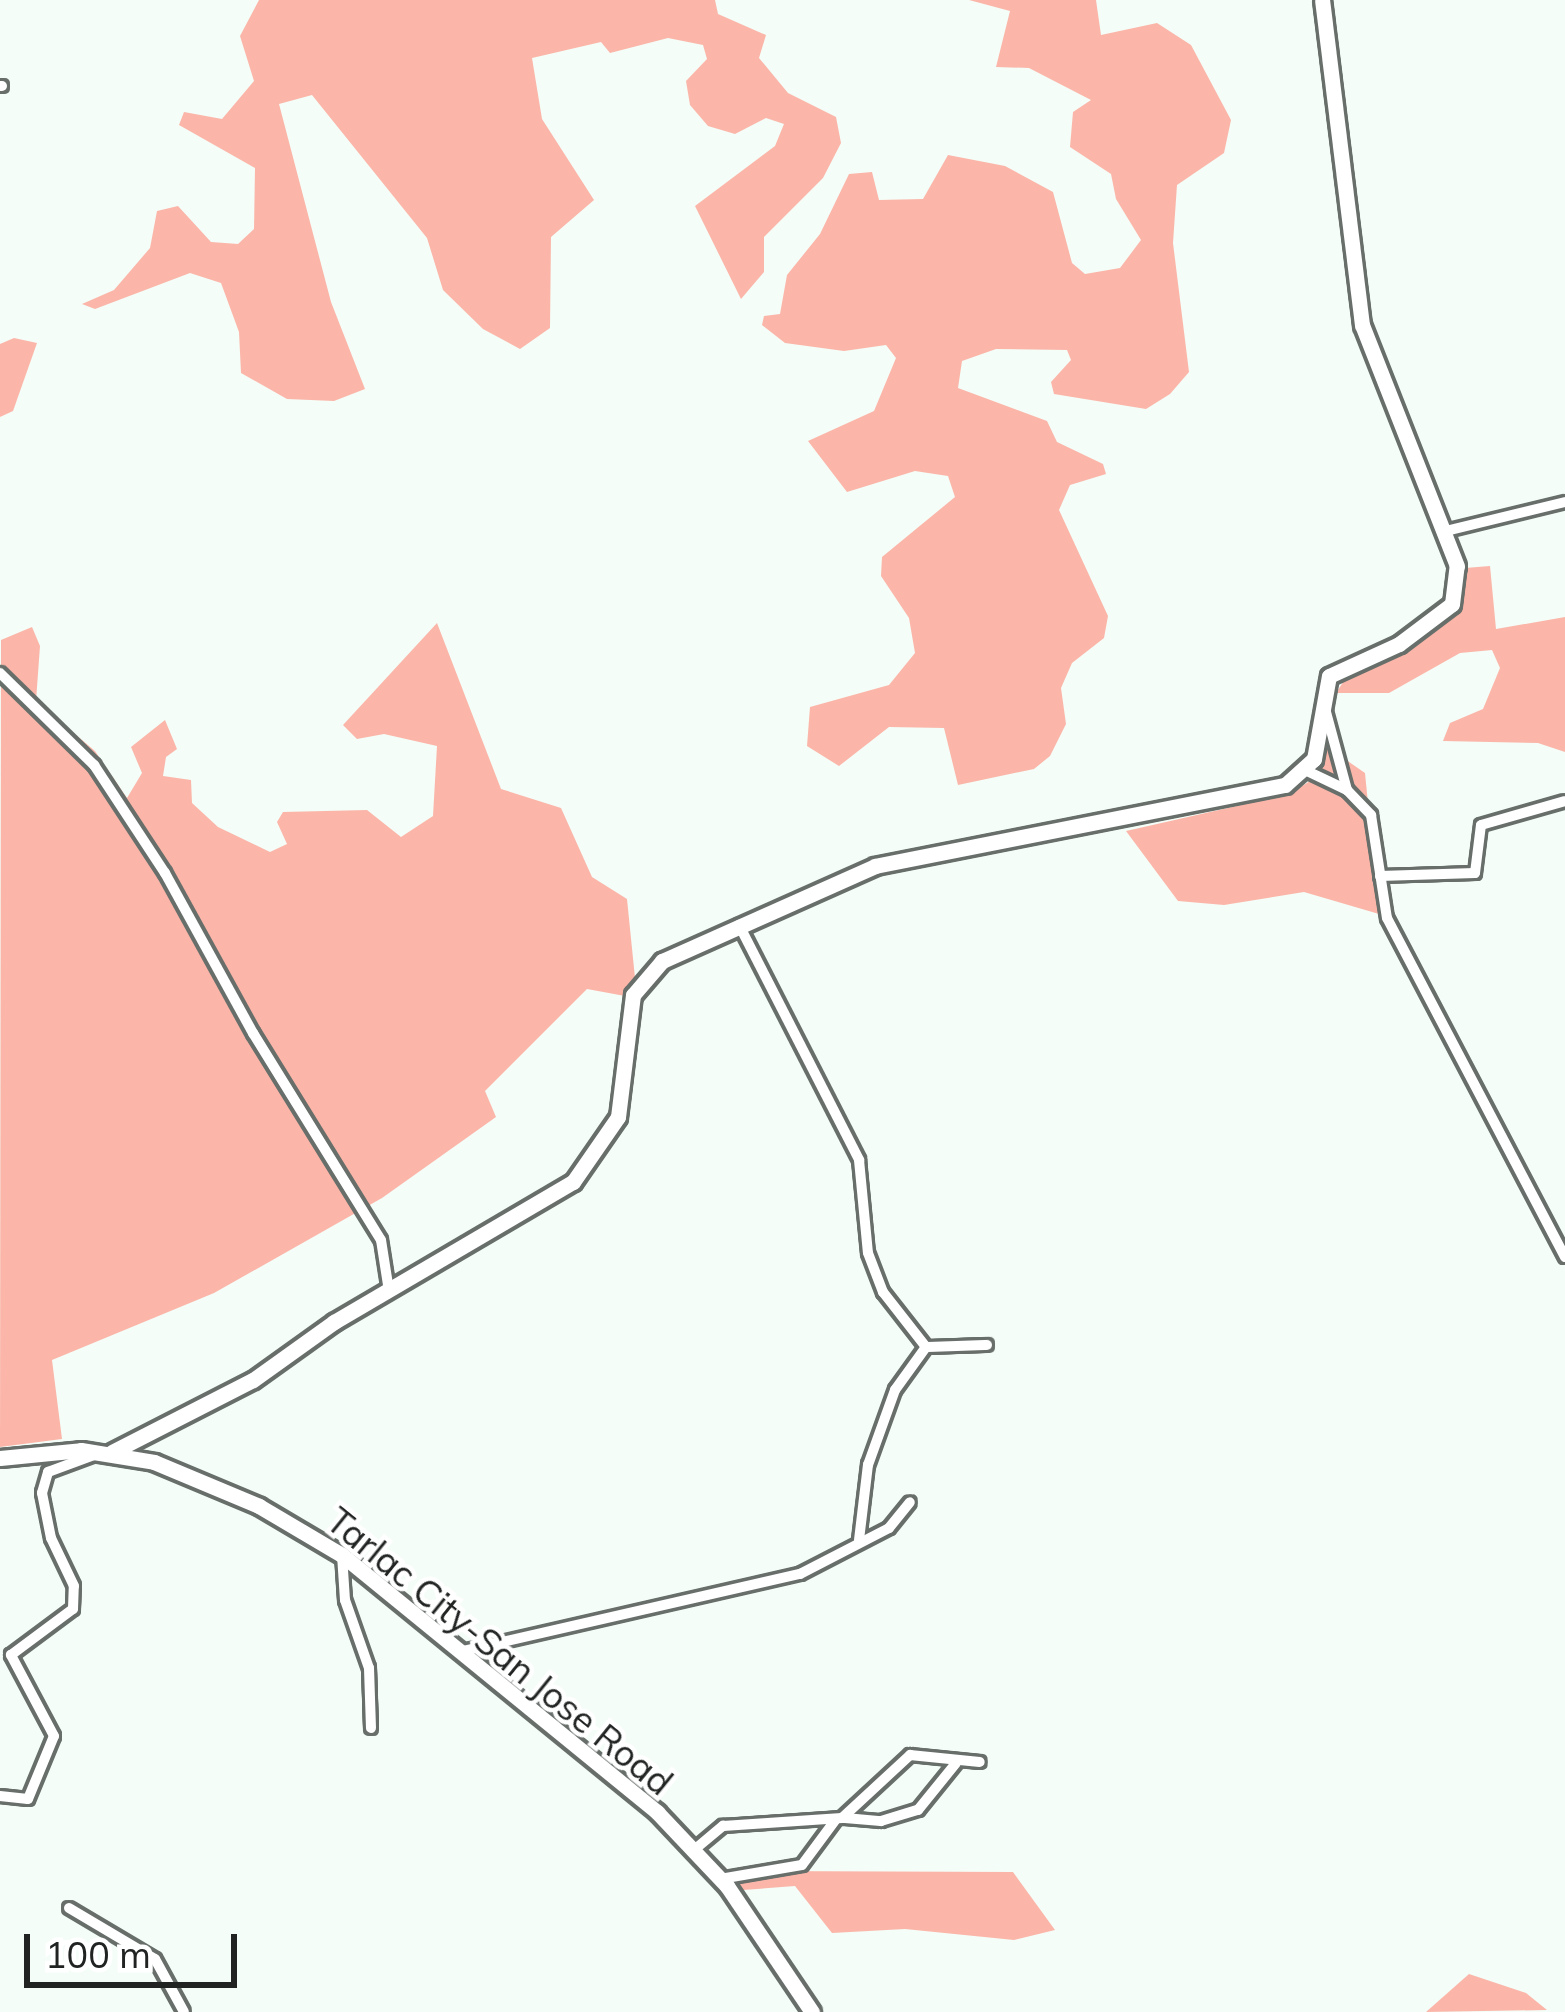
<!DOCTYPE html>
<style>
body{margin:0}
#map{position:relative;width:1565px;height:2012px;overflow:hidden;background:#f4fdf7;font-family:Mulish,sans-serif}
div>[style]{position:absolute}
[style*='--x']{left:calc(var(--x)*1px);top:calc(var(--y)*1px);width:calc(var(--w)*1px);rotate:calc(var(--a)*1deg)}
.forest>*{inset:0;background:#fbb6a9}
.roads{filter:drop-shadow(3px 0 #686f6b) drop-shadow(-3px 0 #686f6b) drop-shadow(0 3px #686f6b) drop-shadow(0 -3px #686f6b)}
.street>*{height:10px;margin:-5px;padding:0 5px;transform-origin:5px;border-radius:5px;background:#fff}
.secondary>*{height:15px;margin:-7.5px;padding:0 7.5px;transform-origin:7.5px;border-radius:7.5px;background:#fff}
span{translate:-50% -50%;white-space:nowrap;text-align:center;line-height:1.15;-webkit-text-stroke:9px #fff;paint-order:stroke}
.street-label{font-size:36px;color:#202321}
.scale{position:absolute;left:24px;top:1934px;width:213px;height:54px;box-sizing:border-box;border:6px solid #202321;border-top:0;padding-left:15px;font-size:36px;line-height:42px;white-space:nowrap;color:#202321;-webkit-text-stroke:9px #fff;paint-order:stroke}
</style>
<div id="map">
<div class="forest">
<i style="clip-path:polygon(259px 0,715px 0,718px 14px,766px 35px,759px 58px,788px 93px,836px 117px,841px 143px,823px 178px,764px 237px,764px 272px,741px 299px,695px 206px,775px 146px,784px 124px,766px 118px,735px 134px,708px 126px,690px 105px,686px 81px,707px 59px,703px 45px,668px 38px,610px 53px,601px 42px,532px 58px,542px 119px,594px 200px,551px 237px,550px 328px,520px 349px,483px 329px,443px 290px,427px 238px,312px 95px,279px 104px,331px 302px,365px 389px,334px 401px,287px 399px,241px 373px,239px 332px,221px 283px,190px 273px,95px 309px,82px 304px,114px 290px,150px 248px,157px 211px,178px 206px,211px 242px,238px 244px,254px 229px,255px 168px,179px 125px,184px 112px,222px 119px,254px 81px,240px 36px)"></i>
<i style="clip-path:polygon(969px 0,1096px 0,1101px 35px,1157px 23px,1191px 45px,1231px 120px,1224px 153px,1177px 185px,1173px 243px,1189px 372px,1170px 394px,1146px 409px,1054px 394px,1051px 382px,1071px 360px,1067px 350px,996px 349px,962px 361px,958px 388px,1047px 421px,1057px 442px,1103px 464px,1106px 474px,1070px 485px,1059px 510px,1108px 616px,1104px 638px,1072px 663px,1061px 688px,1066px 724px,1050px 756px,1034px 769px,958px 785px,944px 728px,889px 727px,839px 766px,807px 746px,810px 707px,889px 685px,915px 653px,909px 618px,881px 576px,882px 557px,955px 497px,948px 476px,915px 471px,847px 492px,808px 441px,874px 411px,896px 358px,886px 345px,844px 351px,785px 343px,762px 325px,764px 316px,780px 314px,787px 275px,820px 234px,849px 174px,872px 172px,879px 200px,923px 199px,948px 155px,1005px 166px,1053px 192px,1072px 263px,1085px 274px,1120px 268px,1141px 240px,1116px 199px,1111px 174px,1070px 147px,1073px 112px,1091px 100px,1029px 68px,996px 67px,1010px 11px)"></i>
<i style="clip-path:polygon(14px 338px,37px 343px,13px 411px,0 417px,0 344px)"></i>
<i style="clip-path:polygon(1490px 566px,1496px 629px,1565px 617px,1565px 752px,1538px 743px,1443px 741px,1450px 723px,1483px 709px,1500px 668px,1492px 650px,1460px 653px,1389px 693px,1336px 693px,1347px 676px,1451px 619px,1463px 598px,1465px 568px)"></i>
<i style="clip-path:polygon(437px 623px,501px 789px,561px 808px,592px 877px,627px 899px,635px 978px,625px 996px,587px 989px,485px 1091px,496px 1117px,382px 1198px,214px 1293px,52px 1360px,62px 1439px,0 1447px,1px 640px,32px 627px,40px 646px,36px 701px,95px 751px,127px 798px,142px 773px,131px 747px,165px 720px,177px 749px,166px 757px,163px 776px,191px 780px,192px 803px,218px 827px,270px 852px,287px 844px,277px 822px,283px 812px,367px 810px,401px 837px,433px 816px,437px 746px,384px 734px,357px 739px,343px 725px)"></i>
<i style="clip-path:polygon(1326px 746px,1365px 773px,1379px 914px,1304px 892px,1224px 905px,1178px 901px,1126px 831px,1290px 794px,1313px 779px)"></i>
<i style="clip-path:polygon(729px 1871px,1013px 1872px,1055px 1930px,1014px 1940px,905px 1929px,832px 1933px,795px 1886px,743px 1890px)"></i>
<i style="clip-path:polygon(1469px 1974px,1526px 1993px,1547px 2010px,1426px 2012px)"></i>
</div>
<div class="roads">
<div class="street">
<i style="--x:0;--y:86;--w:2;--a:0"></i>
<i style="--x:1442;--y:532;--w:127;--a:-13.7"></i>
<i style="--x:0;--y:673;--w:132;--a:44.4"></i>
<i style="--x:94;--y:765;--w:129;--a:56.7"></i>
<i style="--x:165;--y:873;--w:183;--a:61.2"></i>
<i style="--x:253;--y:1033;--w:243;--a:58.3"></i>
<i style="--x:381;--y:1240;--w:52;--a:81.1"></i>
<i style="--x:1326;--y:712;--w:81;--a:74.9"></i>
<i style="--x:1307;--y:771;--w:44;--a:25.4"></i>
<i style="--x:1347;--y:790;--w:35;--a:46"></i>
<i style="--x:1371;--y:815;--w:104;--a:81.2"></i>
<i style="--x:1387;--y:918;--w:383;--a:62.3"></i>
<i style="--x:1380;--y:876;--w:95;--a:-1.8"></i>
<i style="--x:1475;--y:873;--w:48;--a:-82.9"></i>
<i style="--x:1481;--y:825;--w:87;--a:-15.9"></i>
<i style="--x:739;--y:925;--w:264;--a:62.9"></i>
<i style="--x:859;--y:1160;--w:93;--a:84.5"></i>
<i style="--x:868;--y:1253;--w:42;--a:69"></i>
<i style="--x:883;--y:1292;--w:70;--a:52"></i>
<i style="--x:926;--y:1347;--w:61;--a:-1.9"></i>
<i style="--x:859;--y:1540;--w:76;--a:-83.2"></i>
<i style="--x:868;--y:1465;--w:80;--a:-70.2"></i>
<i style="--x:895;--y:1390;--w:53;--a:-54.2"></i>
<i style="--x:342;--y:1555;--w:45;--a:86.2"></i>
<i style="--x:345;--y:1600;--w:72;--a:70.6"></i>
<i style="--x:369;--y:1668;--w:60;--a:88.1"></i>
<i style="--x:463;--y:1651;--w:346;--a:-12.9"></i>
<i style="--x:800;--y:1574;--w:100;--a:-27.3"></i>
<i style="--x:889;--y:1528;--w:33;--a:-51"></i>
<i style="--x:0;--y:1796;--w:28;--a:6"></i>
<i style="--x:28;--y:1799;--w:68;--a:-67.6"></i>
<i style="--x:54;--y:1736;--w:92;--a:-118"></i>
<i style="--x:11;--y:1655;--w:77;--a:-36.6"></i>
<i style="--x:73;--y:1609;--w:23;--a:-88"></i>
<i style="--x:74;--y:1586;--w:53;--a:-115.6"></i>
<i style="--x:51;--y:1538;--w:46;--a:-101.3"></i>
<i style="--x:42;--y:1493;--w:22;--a:-74"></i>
<i style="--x:48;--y:1472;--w:49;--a:-20.3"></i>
<i style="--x:845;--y:1818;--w:36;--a:5"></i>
<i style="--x:881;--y:1821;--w:39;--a:-17"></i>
<i style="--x:918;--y:1810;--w:60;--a:-51"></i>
<i style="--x:694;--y:1850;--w:38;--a:-40"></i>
<i style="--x:723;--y:1826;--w:119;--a:-3.8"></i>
<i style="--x:842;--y:1818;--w:93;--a:-42.8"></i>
<i style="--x:910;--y:1755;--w:70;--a:5.7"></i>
<i style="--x:720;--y:1879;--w:83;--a:-9.7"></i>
<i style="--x:802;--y:1865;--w:57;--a:-53.5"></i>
<i style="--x:69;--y:1908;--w:100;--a:30.7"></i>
<i style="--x:155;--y:1959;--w:60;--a:61.3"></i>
</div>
<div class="secondary">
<i style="--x:112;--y:1452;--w:158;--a:-27.1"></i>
<i style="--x:253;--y:1380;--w:100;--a:-35.6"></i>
<i style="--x:334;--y:1322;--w:277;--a:-30.4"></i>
<i style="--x:573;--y:1182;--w:79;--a:-55.3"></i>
<i style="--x:618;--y:1117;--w:123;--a:-83"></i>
<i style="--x:633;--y:995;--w:45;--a:-49.5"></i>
<i style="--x:662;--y:961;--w:233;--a:-24"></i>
<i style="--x:875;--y:866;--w:418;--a:-11.2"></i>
<i style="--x:1285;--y:785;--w:39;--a:-42"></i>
<i style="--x:1314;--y:759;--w:84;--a:-79.8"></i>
<i style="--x:1329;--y:676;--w:77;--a:-24.6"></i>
<i style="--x:1399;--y:644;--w:66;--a:-37"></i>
<i style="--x:1452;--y:604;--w:38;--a:-83"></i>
<i style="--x:1457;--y:566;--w:259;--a:-111.5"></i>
<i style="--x:1362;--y:325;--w:327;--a:-97"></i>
<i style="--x:0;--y:1458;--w:81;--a:-5.6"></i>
<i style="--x:81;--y:1450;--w:74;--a:9.3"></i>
<i style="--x:154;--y:1462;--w:114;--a:22.7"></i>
<i style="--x:259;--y:1506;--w:96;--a:30.6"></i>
<i style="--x:342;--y:1555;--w:407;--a:39.2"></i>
<i style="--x:657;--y:1812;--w:102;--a:46.6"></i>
<i style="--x:727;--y:1886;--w:152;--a:56"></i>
</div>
</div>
<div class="street-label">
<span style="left:500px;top:1651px;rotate:39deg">Tarlac City-San Jose Road</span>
</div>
<div class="scale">100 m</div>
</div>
